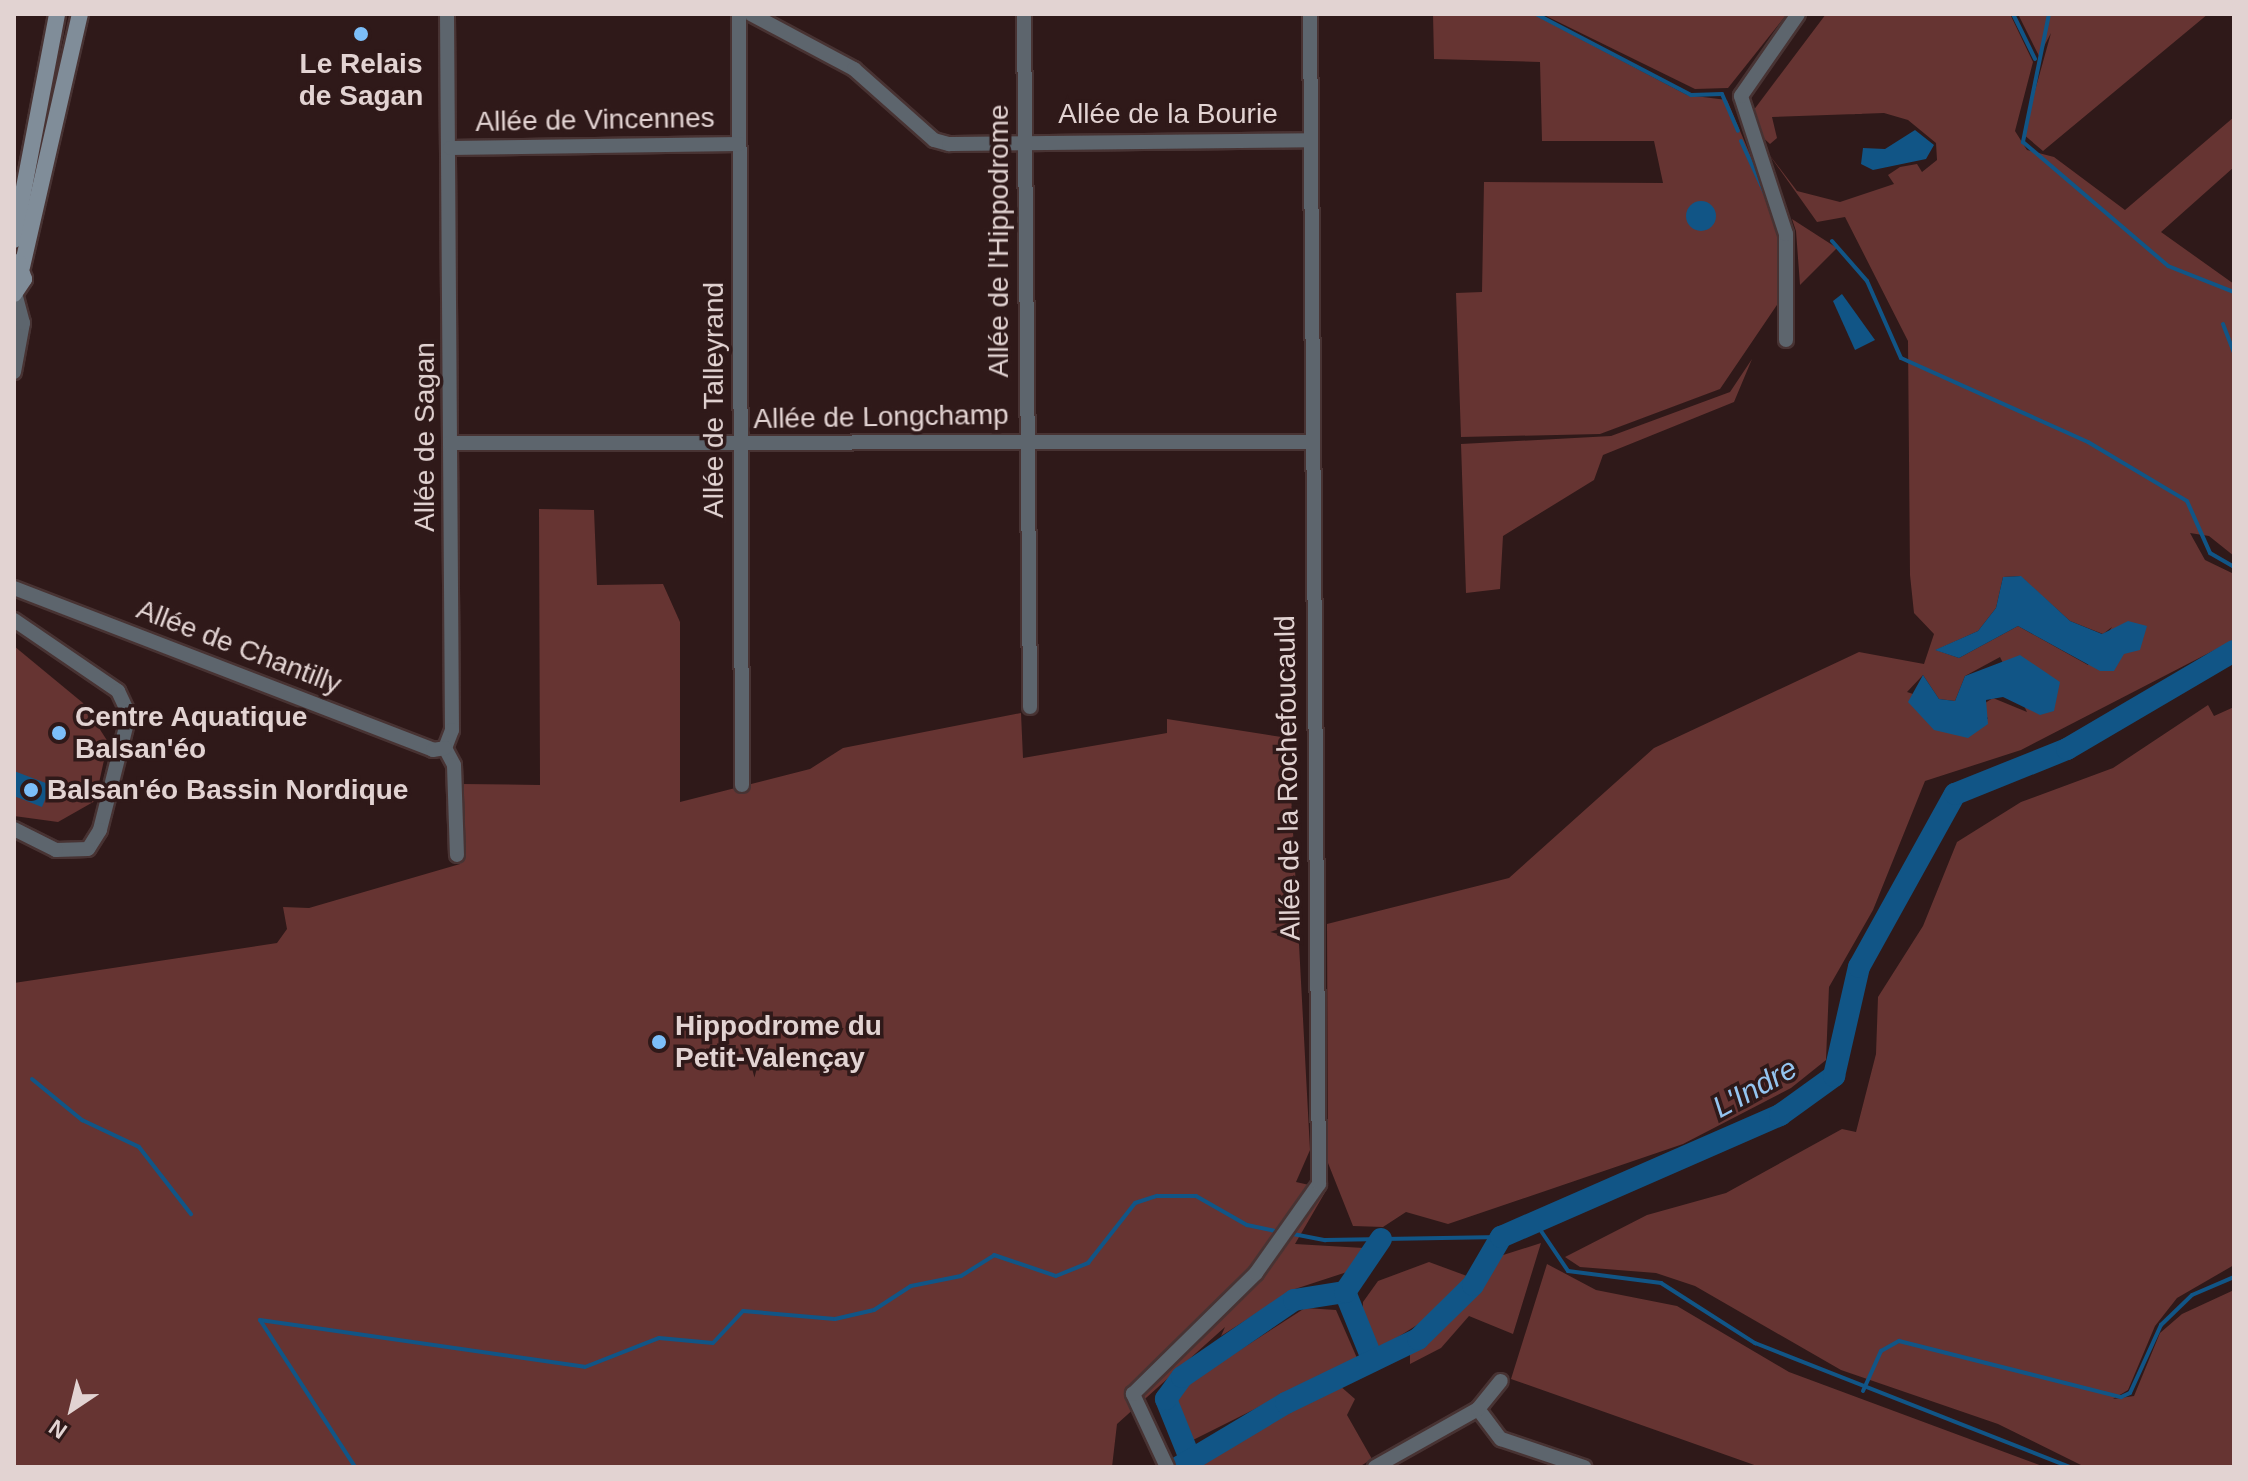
<!DOCTYPE html>
<meta charset="utf-8">
<style>
body{margin:0}
#map{position:relative;width:2248px;height:1481px;overflow:hidden;background:#2f1919;font-family:Helvetica,sans-serif}
div>[style]{position:absolute}
[style*='--x']{left:calc(var(--x)*1px);top:calc(var(--y)*1px);width:calc(var(--w)*1px);rotate:calc(var(--a)*1deg)}
.green>*{inset:0;background:#663432}
.water>*{inset:0;background:#115586}
.round{border-radius:50%}
.stream>*{height:4px;margin:-2px;padding:0 2px;transform-origin:2px;border-radius:2px;background:#115586}
.river>*{height:22px;margin:-11px;padding:0 11px;transform-origin:11px;border-radius:11px;background:#115586}
.roads{filter:drop-shadow(2px 0 #483333) drop-shadow(-2px 0 #483333) drop-shadow(0 2px #483333) drop-shadow(0 -2px #483333)}
.street>*{height:14px;margin:-7px;padding:0 7px;transform-origin:7px;border-radius:7px;background:#5d656d}
.secondary>*{height:16px;margin:-8px;padding:0 8px;transform-origin:8px;border-radius:8px;background:#808d99}
.dots>*{width:22px;height:22px;translate:-50% -50%;box-sizing:border-box;border:4px solid #2f1919;border-radius:50%}
span{translate:-50% -50%;white-space:nowrap;text-align:center;line-height:1.15;-webkit-text-stroke:7px #2f1919;paint-order:stroke}
.poi-label{font-size:28px;color:#e2d3d2;font-weight:700}
.left{translate:0 -50%;text-align:left}
.street-label{font-size:28px;color:#e2d3d2}
.water-label{font-size:30px;color:#94c4f0;font-style:italic}
.frame{position:absolute;inset:0;border:16px solid #e2d3d2;pointer-events:none}
.north{position:absolute;left:32px;top:1369px;width:80px;height:80px;-webkit-text-stroke:6px #2f1919;paint-order:stroke;rotate:215deg;font-size:22px;font-weight:700;line-height:32px;text-align:center;color:#e2d3d2}
.north::after{content:'';display:block;margin:auto;width:28px;height:36px;background:#e2d3d2;clip-path:polygon(50% 0,100% 100%,50% 72%,0 100%)}
</style>
<div id="map">
<div class="green">
<i style="clip-path:polygon(1433px 14px,1533px 14px,1687px 95px,1727px 100px,1771px 204px,1783px 259px,1781px 299px,1720px 389px,1600px 434px,1461px 437px,1456px 293px,1482px 292px,1484px 182px,1663px 183px,1654px 141px,1542px 141px,1540px 62px,1434px 59px)"></i>
<i style="clip-path:polygon(1542px 14px,1787px 14px,1728px 88px,1695px 89px)"></i>
<i style="clip-path:polygon(evenodd,1826px 14px,2010px 14px,2033px 62px,2015px 131px,2027px 150px,2054px 157px,2125px 210px,2234px 117px,2234px 167px,2161px 232px,2234px 284px,2234px 556px,2209px 536px,2190px 533px,2205px 560px,2234px 574px,2234px 640px,2021px 750px,1925px 781px,1873px 910px,1829px 987px,1826px 1060px,1791px 1088px,1683px 1144px,1448px 1224px,1406px 1212px,1383px 1227px,1353px 1226px,1328px 1163px,1327px 924px,1509px 878px,1654px 748px,1859px 652px,1924px 664px,1934px 634px,1914px 613px,1910px 575px,1908px 341px,1845px 217px,1817px 222px,1768px 153px,1797px 191px,1840px 202px,1894px 184px,1888px 175px,1900px 167px,1917px 164px,1922px 172px,1937px 160px,1936px 143px,1908px 120px,1884px 113px,1772px 117px,1777px 138px,1770px 144px,1759px 134px,1753px 111px,1826px 14px,2020px 576px,2070px 621px,2103px 634px,2112px 627px,2088px 665px,2018px 626px,1959px 658px,1936px 650px,1978px 631px,1996px 608px,2003px 577px,2020px 576px,1826px 14px,2000px 657px,2027px 712px,1993px 698px,1982px 705px,1988px 719px,1907px 692px,1923px 675px,1939px 699px,1955px 701px,1965px 676px,2000px 657px)"></i>
<i style="clip-path:polygon(2018px 14px,2208px 14px,2043px 151px,2023px 134px,2051px 33px,2039px 56px)"></i>
<i style="clip-path:polygon(1792px 219px,1837px 248px,1800px 285px,1796px 231px)"></i>
<i style="clip-path:polygon(1752px 359px,1734px 402px,1603px 455px,1594px 480px,1503px 536px,1500px 589px,1466px 593px,1461px 444px,1611px 436px,1730px 392px)"></i>
<i style="clip-path:polygon(539px 509px,594px 510px,597px 585px,663px 584px,680px 622px,680px 802px,810px 769px,843px 748px,1021px 713px,1023px 758px,1167px 733px,1167px 719px,1288px 738px,1310px 1150px,1296px 1182px,1327px 1189px,1295px 1244px,1364px 1248px,1347px 1272px,1295px 1289px,1221px 1336px,1225px 1327px,1117px 1424px,1112px 1467px,14px 1467px,14px 983px,277px 943px,287px 929px,283px 907px,309px 908px,460px 864px,461px 784px,540px 785px)"></i>
<i style="clip-path:polygon(14px 646px,83px 703px,108px 742px,95px 801px,58px 822px,14px 816px)"></i>
<i style="clip-path:polygon(2208px 705px,2214px 716px,2234px 707px,2234px 1265px,2177px 1298px,2155px 1326px,2128px 1390px,2113px 1399px,2134px 1396px,2160px 1333px,2182px 1314px,2234px 1290px,2234px 1467px,2085px 1467px,1998px 1424px,1841px 1370px,1695px 1286px,1656px 1273px,1580px 1267px,1565px 1257px,1647px 1215px,1726px 1193px,1842px 1129px,1856px 1132px,1876px 1054px,1878px 997px,1923px 926px,1957px 842px,2021px 802px,2113px 768px)"></i>
<i style="clip-path:polygon(1541px 1243px,1513px 1334px,1469px 1316px,1441px 1348px,1410px 1364px,1410px 1352px,1456px 1313px,1500px 1256px)"></i>
<i style="clip-path:polygon(1429px 1262px,1467px 1276px,1447px 1306px,1376px 1351px,1362px 1324px,1363px 1302px,1378px 1281px)"></i>
<i style="clip-path:polygon(1547px 1264px,1596px 1290px,1677px 1306px,1789px 1372px,2045px 1467px,1760px 1467px,1511px 1379px)"></i>
<i style="clip-path:polygon(1305px 1308px,1336px 1310px,1357px 1358px,1187px 1443px,1175px 1400px,1184px 1386px)"></i>
<i style="clip-path:polygon(1339px 1385px,1355px 1399px,1347px 1415px,1372px 1459px,1359px 1467px,1189px 1467px)"></i>
</div>
<div class="water">
<i style="clip-path:polygon(1915px 130px,1934px 145px,1926px 159px,1873px 170px,1861px 164px,1863px 148px,1885px 149px)"></i>
<i class="round" style="left:1686px;top:201px;width:30px;height:30px"></i>
<i style="clip-path:polygon(1842px 294px,1875px 340px,1855px 350px,1833px 301px)"></i>
<i style="clip-path:polygon(2021px 576px,2070px 621px,2102px 634px,2128px 621px,2147px 626px,2140px 650px,2124px 654px,2114px 671px,2100px 671px,2018px 626px,1959px 658px,1935px 650px,1978px 631px,1996px 608px,2003px 577px)"></i>
<i style="clip-path:polygon(2020px 655px,2060px 682px,2054px 711px,2040px 715px,2003px 697px,1986px 700px,1988px 724px,1968px 738px,1934px 730px,1908px 702px,1923px 675px,1939px 699px,1955px 701px,1965px 676px)"></i>
<i style="clip-path:polygon(14px 771px,51px 785px,42px 807px,14px 796px)"></i>
</div>
<div class="stream">
<i style="--x:1536;--y:14;--w:175;--a:27.6"></i>
<i style="--x:1691;--y:95;--w:31;--a:-2"></i>
<i style="--x:1722;--y:94;--w:40;--a:66.6"></i>
<i style="--x:2013;--y:14;--w:50;--a:63.9"></i>
<i style="--x:2049;--y:14;--w:131;--a:101.5"></i>
<i style="--x:2023;--y:142;--w:191;--a:40.5"></i>
<i style="--x:2168;--y:266;--w:71;--a:21.5"></i>
<i style="--x:1741;--y:141;--w:65;--a:65.4"></i>
<i style="--x:1832;--y:241;--w:53;--a:48.8"></i>
<i style="--x:1867;--y:281;--w:84;--a:66.2"></i>
<i style="--x:1901;--y:358;--w:205;--a:24.2"></i>
<i style="--x:2088;--y:442;--w:115;--a:30.8"></i>
<i style="--x:2187;--y:501;--w:57;--a:66.1"></i>
<i style="--x:2210;--y:553;--w:28;--a:30"></i>
<i style="--x:2223;--y:324;--w:31;--a:69"></i>
<i style="--x:32;--y:1079;--w:65;--a:39.4"></i>
<i style="--x:82;--y:1120;--w:63;--a:25.3"></i>
<i style="--x:139;--y:1147;--w:85;--a:52.2"></i>
<i style="--x:1535;--y:1222;--w:59;--a:56"></i>
<i style="--x:1568;--y:1271;--w:94;--a:7.4"></i>
<i style="--x:1661;--y:1283;--w:112;--a:32.6"></i>
<i style="--x:1755;--y:1343;--w:338;--a:21.5"></i>
<i style="--x:1288;--y:1233;--w:38;--a:11"></i>
<i style="--x:1325;--y:1240;--w:176;--a:-1"></i>
<i style="--x:260;--y:1320;--w:328;--a:8.2"></i>
<i style="--x:585;--y:1367;--w:79;--a:-21.4"></i>
<i style="--x:659;--y:1338;--w:54;--a:5.3"></i>
<i style="--x:713;--y:1343;--w:44;--a:-46.8"></i>
<i style="--x:743;--y:1311;--w:92;--a:5"></i>
<i style="--x:835;--y:1319;--w:40;--a:-13"></i>
<i style="--x:874;--y:1310;--w:44;--a:-33"></i>
<i style="--x:911;--y:1286;--w:51;--a:-11.3"></i>
<i style="--x:961;--y:1276;--w:39;--a:-32"></i>
<i style="--x:994;--y:1255;--w:65;--a:18.7"></i>
<i style="--x:1056;--y:1276;--w:35;--a:-22"></i>
<i style="--x:1088;--y:1263;--w:76;--a:-51.9"></i>
<i style="--x:1135;--y:1203;--w:23;--a:-18"></i>
<i style="--x:1157;--y:1196;--w:39;--a:0"></i>
<i style="--x:1196;--y:1196;--w:59;--a:29.6"></i>
<i style="--x:1247;--y:1225;--w:33;--a:12"></i>
<i style="--x:260;--y:1320;--w:175;--a:57.1"></i>
<i style="--x:1863;--y:1391;--w:44;--a:-65.8"></i>
<i style="--x:1881;--y:1351;--w:21;--a:-29"></i>
<i style="--x:1899;--y:1341;--w:229;--a:14.2"></i>
<i style="--x:2121;--y:1397;--w:10;--a:-24"></i>
<i style="--x:2130;--y:1393;--w:75;--a:-65.5"></i>
<i style="--x:2161;--y:1325;--w:43;--a:-44.1"></i>
<i style="--x:2192;--y:1295;--w:46;--a:-23.2"></i>
</div>
<div class="river">
<i style="--x:1345;--y:1292;--w:74;--a:67.9"></i>
<i style="--x:1191;--y:1461;--w:67;--a:-112"></i>
<i style="--x:1166;--y:1399;--w:27;--a:-54"></i>
<i style="--x:1182;--y:1377;--w:136;--a:-34.5"></i>
<i style="--x:1294;--y:1300;--w:52;--a:-8.9"></i>
<i style="--x:1345;--y:1292;--w:64;--a:-55.8"></i>
<i style="--x:1179;--y:1467;--w:125;--a:-30.9"></i>
<i style="--x:1286;--y:1403;--w:147;--a:-25.9"></i>
<i style="--x:1418;--y:1339;--w:77;--a:-44.5"></i>
<i style="--x:1473;--y:1285;--w:56;--a:-59.7"></i>
<i style="--x:1501;--y:1237;--w:305;--a:-23.6"></i>
<i style="--x:1780;--y:1115;--w:67;--a:-35.8"></i>
<i style="--x:1834;--y:1076;--w:112;--a:-77.1"></i>
<i style="--x:1859;--y:967;--w:198;--a:-61"></i>
<i style="--x:1955;--y:794;--w:121;--a:-21.9"></i>
<i style="--x:2067;--y:749;--w:194;--a:-30.4"></i>
</div>
<div class="roads">
<div class="street">
<i style="--x:447;--y:14;--w:716;--a:89.6"></i>
<i style="--x:452;--y:730;--w:19;--a:111"></i>
<i style="--x:445;--y:748;--w:19;--a:62"></i>
<i style="--x:454;--y:765;--w:90;--a:88.1"></i>
<i style="--x:739;--y:14;--w:771;--a:89.78"></i>
<i style="--x:751;--y:14;--w:117;--a:28.1"></i>
<i style="--x:854;--y:69;--w:107;--a:41.6"></i>
<i style="--x:934;--y:140;--w:16;--a:15"></i>
<i style="--x:949;--y:144;--w:362;--a:-0.6"></i>
<i style="--x:1024;--y:14;--w:693;--a:89.5"></i>
<i style="--x:450;--y:148;--w:289;--a:-0.8"></i>
<i style="--x:1786;--y:340;--w:106;--a:-90"></i>
<i style="--x:1786;--y:234;--w:145;--a:-108.1"></i>
<i style="--x:1741;--y:96;--w:100;--a:-55.2"></i>
<i style="--x:14;--y:372;--w:50;--a:-79.6"></i>
<i style="--x:23;--y:323;--w:30;--a:-105"></i>
<i style="--x:450;--y:443;--w:863;--a:-0.07"></i>
<i style="--x:14;--y:588;--w:449;--a:21.1"></i>
<i style="--x:433;--y:750;--w:12;--a:-9"></i>
<i style="--x:14;--y:620;--w:126;--a:34.3"></i>
<i style="--x:118;--y:691;--w:26;--a:65"></i>
<i style="--x:129;--y:715;--w:119;--a:104.2"></i>
<i style="--x:100;--y:830;--w:22;--a:122"></i>
<i style="--x:88;--y:849;--w:32;--a:178"></i>
<i style="--x:56;--y:850;--w:47;--a:-153.4"></i>
<i style="--x:1478;--y:1409;--w:38;--a:53"></i>
<i style="--x:1501;--y:1439;--w:88;--a:18.6"></i>
<i style="--x:1167;--y:1467;--w:81;--a:-115"></i>
<i style="--x:1133;--y:1394;--w:173;--a:-44.5"></i>
<i style="--x:1256;--y:1273;--w:109;--a:-54.7"></i>
<i style="--x:1319;--y:1184;--w:1170;--a:-90.44"></i>
<i style="--x:1375;--y:1467;--w:118;--a:-29.4"></i>
<i style="--x:1478;--y:1409;--w:36;--a:-51"></i>
</div>
<div class="secondary">
<i style="--x:14;--y:240;--w:230;--a:-79.2"></i>
<i style="--x:22;--y:267;--w:260;--a:-77.1"></i>
<i style="--x:14;--y:294;--w:18;--a:-56"></i>
<i style="--x:24;--y:279;--w:18;--a:-109"></i>
</div>
</div>
<div class="dots">
<i style="left:361px;top:34px;background:#7cbef9"></i>
<i style="left:59px;top:733px;background:#7cbef9"></i>
<i style="left:31px;top:790px;background:#7cbef9"></i>
<i style="left:659px;top:1042px;background:#7cbef9"></i>
</div>
<div class="poi-label">
<span style="left:361px;top:80px">Le Relais<br>de Sagan</span>
<span class="left" style="left:75px;top:733px">Centre Aquatique<br>Balsan'éo</span>
<span class="left" style="left:47px;top:790px">Balsan'éo Bassin Nordique</span>
<span class="left" style="left:675px;top:1042px">Hippodrome du<br>Petit-Valençay</span>
</div>
<div class="street-label">
<span style="left:1168px;top:114px">Allée de la Bourie</span>
<span style="left:595px;top:120px;rotate:-1deg">Allée de Vincennes</span>
<span style="left:999px;top:241px;rotate:-90deg">Allée de l'Hippodrome</span>
<span style="left:714px;top:400px;rotate:-90deg">Allée de Talleyrand</span>
<span style="left:881px;top:417px;rotate:-1deg">Allée de Longchamp</span>
<span style="left:425px;top:437px;rotate:-90deg">Allée de Sagan</span>
<span style="left:239px;top:647px;rotate:21deg">Allée de Chantilly</span>
<span style="left:1288px;top:778px;rotate:-91deg">Allée de la Rochefoucauld</span>
</div>
<div class="water-label">
<span style="left:1755px;top:1088px;rotate:-29deg">L'Indre</span>
</div>
<div class="frame"></div>
<div class="north">N</div>
</div>
